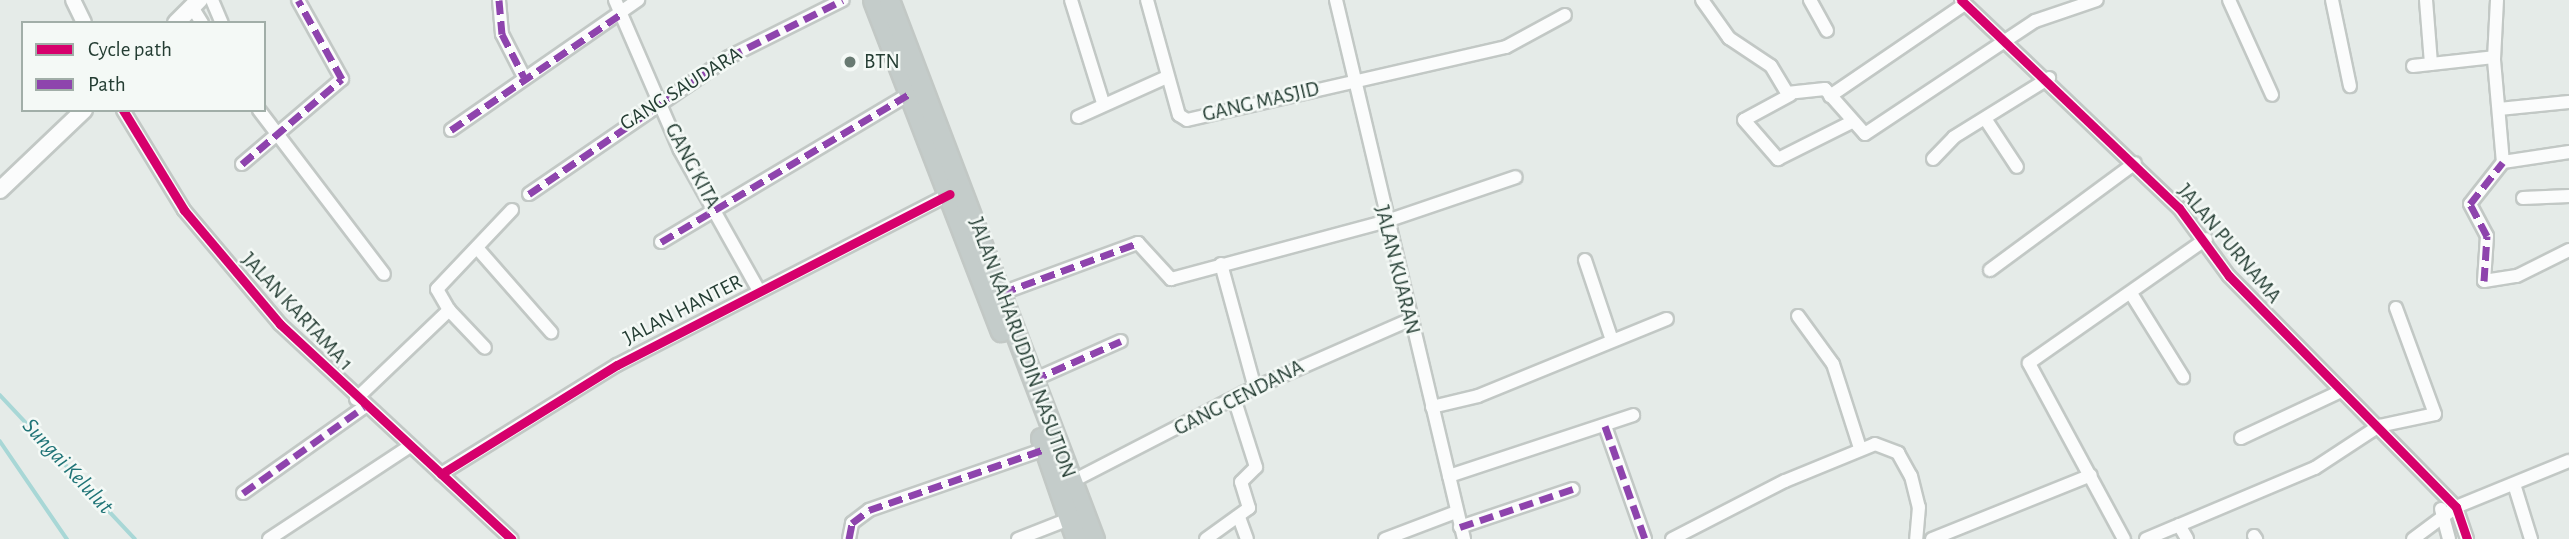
<!DOCTYPE html>
<style>
body{margin:0}
#map{position:relative;width:2569px;height:539px;overflow:hidden;background:#e5ebe8;font-family:"Alegreya Sans",sans-serif}
div>[style]{position:absolute}
[style*='--x']{left:calc(var(--x)*1px);top:calc(var(--y)*1px);width:calc(var(--w)*1px);rotate:calc(var(--a)*1deg)}
.stream>*{height:3.5px;margin:-1.75px;padding:0 1.75px;transform-origin:1.75px;border-radius:1.75px;background:#a8d7d6}
.roads{filter:drop-shadow(2px 0 #c2c8c5) drop-shadow(-2px 0 #c2c8c5) drop-shadow(0 2px #c2c8c5) drop-shadow(0 -2px #c2c8c5)}
.minor>*{height:12px;margin:-6px;padding:0 6px;transform-origin:6px;border-radius:6px;background:#fbfcfc}
.tertiary>*{height:14px;margin:-7px;padding:0 7px;transform-origin:7px;border-radius:7px;background:#fbfcfc}
.secondary>*{height:16px;margin:-8px;padding:0 8px;transform-origin:8px;border-radius:8px;background:#fbfcfc}
.trunk>*{height:19px;margin:-9.5px;padding:0 9.5px;transform-origin:9.5px;border-radius:9.5px;background:#c4ccca}
.quiet>*{height:7px;margin-top:-3.5px;transform-origin:0;background:repeating-linear-gradient(90deg,#8e44ad 0 14px,transparent 0 21px)}
.cycleway>*{height:9px;margin:-4.5px;padding:0 4.5px;transform-origin:4.5px;border-radius:4.5px;background:#d6006c}
.dots>*{width:19px;height:19px;translate:-50% -50%;box-sizing:border-box;border:4px solid #f4f9f6;border-radius:50%}
span{translate:-50% -50%;white-space:nowrap;text-align:center;line-height:1.15;-webkit-text-stroke:5px #f4f9f6;paint-order:stroke}
.poi-label{font-size:21px;color:#243d33}
.left{translate:0 -50%;text-align:left}
.street-label{font-size:21px;color:#243d33}
.water-label{font-size:23px;color:#207477;font-style:italic}
.legend{position:absolute;left:21px;top:21px;width:245px;height:91px;box-sizing:border-box;background:#f4f9f6;border:2px solid #a1aea8;margin:0;padding:9px 12px;list-style:none;font-size:21px;color:#243d33}
.legend li{display:flex;align-items:center;gap:14px;height:35px}
.legend b{width:35px;border:2px solid #a1aea8}
</style>
<div id="map">
<div class="stream">
<i style="--x:0;--y:395;--w:197;--a:46.8"></i>
<i style="--x:0;--y:441;--w:119;--a:55.6"></i>
</div>
<div class="roads">
<div class="minor">
<i style="--x:212;--y:0;--w:25;--a:67"></i>
<i style="--x:499;--y:0;--w:34;--a:85"></i>
<i style="--x:502;--y:34;--w:48;--a:62.9"></i>
<i style="--x:615;--y:0;--w:163;--a:66.6"></i>
<i style="--x:680;--y:150;--w:162;--a:60.7"></i>
<i style="--x:1071;--y:0;--w:108;--a:72.7"></i>
<i style="--x:1147;--y:0;--w:119;--a:74.5"></i>
<i style="--x:1179;--y:115;--w:9;--a:32"></i>
<i style="--x:1187;--y:120;--w:327;--a:-12.9"></i>
<i style="--x:1506;--y:47;--w:67;--a:-28.5"></i>
<i style="--x:1336;--y:0;--w:554;--a:76.64"></i>
<i style="--x:1702;--y:0;--w:47;--a:54.6"></i>
<i style="--x:1729;--y:38;--w:50;--a:33.7"></i>
<i style="--x:1771;--y:66;--w:31;--a:59"></i>
<i style="--x:1787;--y:93;--w:38;--a:-6"></i>
<i style="--x:1825;--y:89;--w:60;--a:48.4"></i>
<i style="--x:1865;--y:134;--w:204;--a:-33.6"></i>
<i style="--x:2035;--y:21;--w:65;--a:-18.7"></i>
<i style="--x:1810;--y:0;--w:35;--a:61"></i>
<i style="--x:1961;--y:0;--w:301;--a:43.7"></i>
<i style="--x:2179;--y:208;--w:84;--a:53.7"></i>
<i style="--x:2229;--y:276;--w:324;--a:45.5"></i>
<i style="--x:2456;--y:507;--w:34;--a:71"></i>
<i style="--x:2229;--y:0;--w:104;--a:65.6"></i>
<i style="--x:2332;--y:0;--w:88;--a:78.2"></i>
<i style="--x:2426;--y:0;--w:64;--a:85.5"></i>
<i style="--x:2497;--y:0;--w:60;--a:92.9"></i>
<i style="--x:2494;--y:60;--w:102;--a:85"></i>
<i style="--x:2503;--y:162;--w:67;--a:-8.6"></i>
<i style="--x:192;--y:7;--w:19;--a:58"></i>
<i style="--x:2413;--y:66;--w:81;--a:-6.3"></i>
<i style="--x:1790;--y:95;--w:52;--a:151.5"></i>
<i style="--x:1744;--y:120;--w:52;--a:48.9"></i>
<i style="--x:1778;--y:159;--w:80;--a:-26.6"></i>
<i style="--x:1830;--y:96;--w:163;--a:-34.3"></i>
<i style="--x:2499;--y:109;--w:70;--a:-5.7"></i>
<i style="--x:123;--y:110;--w:117;--a:58.6"></i>
<i style="--x:184;--y:210;--w:149;--a:49.9"></i>
<i style="--x:280;--y:324;--w:316;--a:42.9"></i>
<i style="--x:259;--y:110;--w:206;--a:52.7"></i>
<i style="--x:1078;--y:117;--w:98;--a:-24.2"></i>
<i style="--x:1986;--y:120;--w:56;--a:56.6"></i>
<i style="--x:451;--y:130;--w:228;--a:-34.8"></i>
<i style="--x:1933;--y:159;--w:30;--a:-46"></i>
<i style="--x:1954;--y:137;--w:112;--a:-31.8"></i>
<i style="--x:2503;--y:162;--w:53;--a:128.2"></i>
<i style="--x:2470;--y:204;--w:36;--a:62"></i>
<i style="--x:2487;--y:236;--w:45;--a:93.8"></i>
<i style="--x:2484;--y:281;--w:33;--a:-9"></i>
<i style="--x:2517;--y:276;--w:58;--a:-26.6"></i>
<i style="--x:242;--y:164;--w:131;--a:-40.4"></i>
<i style="--x:342;--y:79;--w:90;--a:-119.1"></i>
<i style="--x:529;--y:194;--w:242;--a:-34.4"></i>
<i style="--x:729;--y:57;--w:127;--a:-26.6"></i>
<i style="--x:2523;--y:198;--w:46;--a:-2.5"></i>
<i style="--x:661;--y:242;--w:291;--a:-30.8"></i>
<i style="--x:478;--y:249;--w:111;--a:48.7"></i>
<i style="--x:1585;--y:260;--w:84;--a:71.4"></i>
<i style="--x:1221;--y:264;--w:129;--a:74.7"></i>
<i style="--x:1990;--y:270;--w:180;--a:-36.4"></i>
<i style="--x:1002;--y:293;--w:145;--a:-20.2"></i>
<i style="--x:1138;--y:243;--w:49;--a:47.5"></i>
<i style="--x:1171;--y:279;--w:220;--a:-15"></i>
<i style="--x:1384;--y:222;--w:139;--a:-18.8"></i>
<i style="--x:2132;--y:295;--w:97;--a:58.1"></i>
<i style="--x:449;--y:310;--w:52;--a:46.5"></i>
<i style="--x:1798;--y:316;--w:59;--a:53.9"></i>
<i style="--x:1833;--y:364;--w:88;--a:72.2"></i>
<i style="--x:1033;--y:380;--w:96;--a:-23.9"></i>
<i style="--x:356;--y:399;--w:129;--a:-43.7"></i>
<i style="--x:449;--y:310;--w:24;--a:-120"></i>
<i style="--x:437;--y:289;--w:109;--a:-46.5"></i>
<i style="--x:1432;--y:407;--w:47;--a:-13.4"></i>
<i style="--x:1478;--y:396;--w:204;--a:-22.2"></i>
<i style="--x:1605;--y:426;--w:120;--a:70.5"></i>
<i style="--x:2241;--y:438;--w:108;--a:-25.1"></i>
<i style="--x:441;--y:474;--w:207;--a:-31.8"></i>
<i style="--x:617;--y:365;--w:374;--a:-27.2"></i>
<i style="--x:1449;--y:476;--w:194;--a:-18.3"></i>
<i style="--x:1071;--y:482;--w:196;--a:-27.3"></i>
<i style="--x:1245;--y:392;--w:179;--a:-23.7"></i>
<i style="--x:2514;--y:484;--w:58;--a:72.8"></i>
<i style="--x:243;--y:493;--w:148;--a:-35.4"></i>
<i style="--x:2441;--y:509;--w:31;--a:75"></i>
<i style="--x:1240;--y:520;--w:20;--a:70"></i>
<i style="--x:2179;--y:525;--w:16;--a:60"></i>
<i style="--x:1460;--y:527;--w:119;--a:-18.6"></i>
<i style="--x:2254;--y:536;--w:4;--a:56"></i>
<i style="--x:269;--y:539;--w:169;--a:-33.4"></i>
<i style="--x:849;--y:539;--w:16;--a:-79"></i>
<i style="--x:852;--y:523;--w:21;--a:-37"></i>
<i style="--x:869;--y:510;--w:186;--a:-19.1"></i>
<i style="--x:1018;--y:539;--w:60;--a:-21.4"></i>
<i style="--x:1206;--y:539;--w:53;--a:-35.8"></i>
<i style="--x:1249;--y:508;--w:27;--a:-107"></i>
<i style="--x:1241;--y:482;--w:21;--a:-45"></i>
<i style="--x:1256;--y:467;--w:72;--a:-107.7"></i>
<i style="--x:1385;--y:539;--w:76;--a:-20.8"></i>
<i style="--x:1672;--y:539;--w:127;--a:-27.2"></i>
<i style="--x:1785;--y:481;--w:97;--a:-22.3"></i>
<i style="--x:1875;--y:444;--w:25;--a:21"></i>
<i style="--x:1898;--y:453;--w:26;--a:61"></i>
<i style="--x:1911;--y:476;--w:32;--a:76"></i>
<i style="--x:1919;--y:507;--w:32;--a:95"></i>
<i style="--x:1932;--y:539;--w:171;--a:-21.9"></i>
<i style="--x:2124;--y:539;--w:200;--a:-118.4"></i>
<i style="--x:2029;--y:363;--w:216;--a:-35"></i>
<i style="--x:2146;--y:539;--w:183;--a:-22.8"></i>
<i style="--x:2315;--y:468;--w:77;--a:-33.3"></i>
<i style="--x:2379;--y:426;--w:57;--a:-12.1"></i>
<i style="--x:2435;--y:414;--w:113;--a:-110.2"></i>
<i style="--x:2413;--y:539;--w:54;--a:-36.7"></i>
<i style="--x:2456;--y:507;--w:122;--a:-22.2"></i>
</div>
<div class="tertiary">
<i style="--x:73;--y:0;--w:25;--a:64"></i>
</div>
<div class="secondary">
<i style="--x:176;--y:23;--w:33;--a:-45"></i>
<i style="--x:0;--y:190;--w:116;--a:-43.6"></i>
</div>
<div class="trunk">
<i style="--x:873;--y:0;--w:355;--a:68.9"></i>
<i style="--x:889;--y:0;--w:577;--a:69.18"></i>
<i style="--x:1041;--y:438;--w:107;--a:70.9"></i>
</div>
</div>
<div class="quiet">
<i style="--x:499;--y:0;--w:34;--a:85"></i>
<i style="--x:502;--y:34;--w:48;--a:62.9"></i>
<i style="--x:451;--y:130;--w:206;--a:-34.3"></i>
<i style="--x:242;--y:164;--w:131;--a:-40.4"></i>
<i style="--x:342;--y:79;--w:90;--a:-119.1"></i>
<i style="--x:529;--y:194;--w:242;--a:-34.4"></i>
<i style="--x:729;--y:57;--w:127;--a:-26.6"></i>
<i style="--x:661;--y:242;--w:291;--a:-30.8"></i>
<i style="--x:2484;--y:281;--w:45;--a:-86.2"></i>
<i style="--x:2487;--y:236;--w:36;--a:-118"></i>
<i style="--x:2470;--y:204;--w:53;--a:-51.8"></i>
<i style="--x:1002;--y:293;--w:145;--a:-20.2"></i>
<i style="--x:1033;--y:380;--w:96;--a:-23.9"></i>
<i style="--x:1605;--y:426;--w:120;--a:70.5"></i>
<i style="--x:243;--y:493;--w:148;--a:-35.4"></i>
<i style="--x:1460;--y:527;--w:119;--a:-18.6"></i>
<i style="--x:849;--y:539;--w:16;--a:-79"></i>
<i style="--x:852;--y:523;--w:21;--a:-37"></i>
<i style="--x:869;--y:510;--w:186;--a:-19.1"></i>
</div>
<div class="cycleway">
<i style="--x:1961;--y:0;--w:301;--a:43.7"></i>
<i style="--x:2179;--y:208;--w:84;--a:53.7"></i>
<i style="--x:2229;--y:276;--w:324;--a:45.5"></i>
<i style="--x:2456;--y:507;--w:34;--a:71"></i>
<i style="--x:123;--y:110;--w:117;--a:58.6"></i>
<i style="--x:184;--y:210;--w:149;--a:49.9"></i>
<i style="--x:280;--y:324;--w:316;--a:42.9"></i>
<i style="--x:441;--y:474;--w:207;--a:-31.8"></i>
<i style="--x:617;--y:365;--w:374;--a:-27.2"></i>
</div>
<div class="dots">
<i style="left:850px;top:62px;background:#687a72"></i>
</div>
<div class="poi-label">
<span class="left" style="left:864px;top:62px">BTN</span>
</div>
<div class="street-label">
<span style="left:681px;top:89px;rotate:-32deg">GANG SAUDARA</span>
<span style="left:1261px;top:102px;rotate:-13deg">GANG MASJID</span>
<span style="left:692px;top:166px;rotate:62deg">GANG KITA</span>
<span style="left:2229px;top:244px;rotate:50deg">JALAN PURNAMA</span>
<span style="left:1397px;top:270px;rotate:76deg">JALAN KUARAN</span>
<span style="left:683px;top:310px;rotate:-27deg">JALAN HANTER</span>
<span style="left:297px;top:312px;rotate:47deg">JALAN KARTAMA 1</span>
<span style="left:1022px;top:348px;rotate:70deg">JALAN KAHARUDDIN NASUTION</span>
<span style="left:1239px;top:398px;rotate:-27deg">GANG CENDANA</span>
</div>
<div class="water-label">
<span style="left:67px;top:467px;rotate:47deg">Sungai Kelulut</span>
</div>
<ul class="legend">
<li><b style="height:9px;background:#d6006c"></b>Cycle path</li>
<li><b style="height:9px;background:#8e44ad"></b>Path</li>
</ul>
</div>
